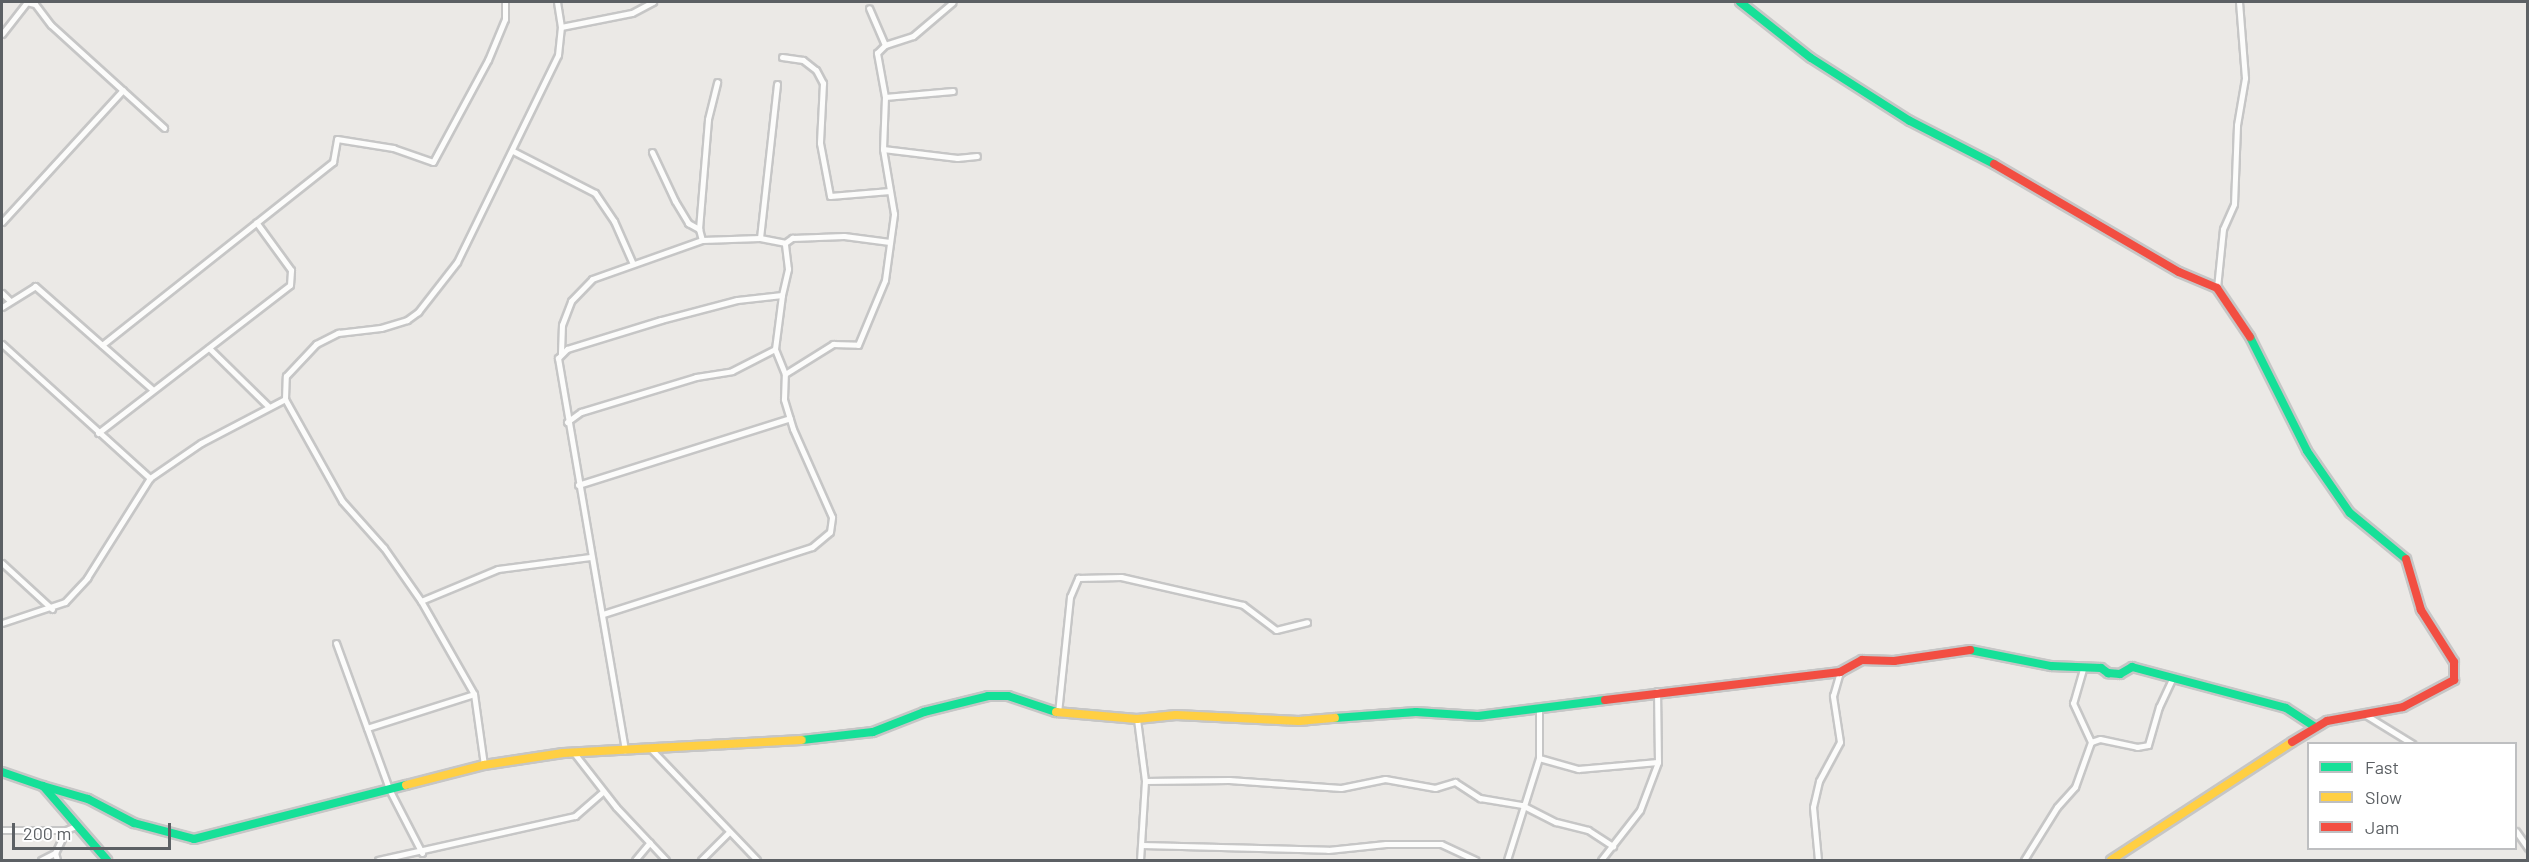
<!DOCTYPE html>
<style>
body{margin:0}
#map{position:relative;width:2529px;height:862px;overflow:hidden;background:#ebe9e6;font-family:Barlow,sans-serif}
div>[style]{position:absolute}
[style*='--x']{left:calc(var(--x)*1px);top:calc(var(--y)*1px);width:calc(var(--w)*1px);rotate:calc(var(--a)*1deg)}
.roads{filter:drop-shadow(2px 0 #c6c6c6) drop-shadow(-2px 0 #c6c6c6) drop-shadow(0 2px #c6c6c6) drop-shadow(0 -2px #c6c6c6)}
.street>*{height:5px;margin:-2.5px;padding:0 2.5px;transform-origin:2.5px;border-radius:2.5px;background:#fcfcfb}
.fast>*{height:8px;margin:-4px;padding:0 4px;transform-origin:4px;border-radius:4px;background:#16e098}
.slow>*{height:8px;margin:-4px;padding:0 4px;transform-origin:4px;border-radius:4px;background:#ffcf43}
.jam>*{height:8px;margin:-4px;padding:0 4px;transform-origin:4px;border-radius:4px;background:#f24e42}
span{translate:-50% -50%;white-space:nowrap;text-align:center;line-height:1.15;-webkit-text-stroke:5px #fff;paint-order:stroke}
.frame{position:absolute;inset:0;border:3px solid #5c6064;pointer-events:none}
.legend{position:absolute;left:2307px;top:742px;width:210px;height:108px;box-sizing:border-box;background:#fff;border:2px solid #bebfc1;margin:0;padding:8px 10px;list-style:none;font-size:18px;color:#5c6064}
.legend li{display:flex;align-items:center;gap:12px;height:30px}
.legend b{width:30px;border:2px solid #bebfc1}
.scale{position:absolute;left:12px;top:823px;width:159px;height:27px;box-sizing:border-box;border:3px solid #5c6064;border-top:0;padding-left:8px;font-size:18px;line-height:21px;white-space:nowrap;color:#5c6064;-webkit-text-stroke:4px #fff;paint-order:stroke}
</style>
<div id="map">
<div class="roads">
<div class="street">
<i style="--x:26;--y:2;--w:9;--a:13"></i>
<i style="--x:35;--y:4;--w:26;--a:53"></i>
<i style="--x:51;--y:25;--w:153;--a:42.3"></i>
<i style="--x:561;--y:27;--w:72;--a:-11.2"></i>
<i style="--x:632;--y:13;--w:24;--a:-28"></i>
<i style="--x:2;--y:34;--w:41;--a:-52"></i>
<i style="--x:885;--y:45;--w:29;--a:-18"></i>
<i style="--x:913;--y:36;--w:52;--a:-40.4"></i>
<i style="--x:782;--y:57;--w:21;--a:8"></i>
<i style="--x:803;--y:60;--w:16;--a:38"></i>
<i style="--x:816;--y:70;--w:15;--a:62"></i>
<i style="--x:823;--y:83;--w:60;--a:92.9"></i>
<i style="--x:820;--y:143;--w:54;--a:79.3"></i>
<i style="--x:830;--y:196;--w:60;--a:-4.8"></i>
<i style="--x:885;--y:97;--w:68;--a:-5"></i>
<i style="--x:883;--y:149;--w:75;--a:6.9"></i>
<i style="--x:957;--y:158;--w:20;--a:-6"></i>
<i style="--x:513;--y:151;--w:92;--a:27.1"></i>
<i style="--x:595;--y:193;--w:34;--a:56"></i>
<i style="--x:614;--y:221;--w:47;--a:66.2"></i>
<i style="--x:652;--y:152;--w:54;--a:64.9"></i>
<i style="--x:675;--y:201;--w:26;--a:59"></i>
<i style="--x:688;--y:223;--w:13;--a:29"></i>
<i style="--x:699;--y:229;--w:11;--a:75"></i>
<i style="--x:2;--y:222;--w:179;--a:-47.5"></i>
<i style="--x:699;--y:229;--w:110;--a:-85.3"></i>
<i style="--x:708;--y:119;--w:38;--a:-76"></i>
<i style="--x:760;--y:238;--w:155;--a:-83.7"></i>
<i style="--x:2217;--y:288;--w:59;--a:-84.2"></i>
<i style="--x:2223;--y:229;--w:27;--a:-66"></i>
<i style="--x:2234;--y:204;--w:79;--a:-87.8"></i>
<i style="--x:2237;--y:125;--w:48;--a:-80.3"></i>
<i style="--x:2245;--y:78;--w:76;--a:-94.5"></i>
<i style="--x:2;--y:293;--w:10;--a:45"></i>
<i style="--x:782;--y:295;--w:27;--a:-77"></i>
<i style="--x:788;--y:269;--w:26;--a:-97"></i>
<i style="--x:785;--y:243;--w:9;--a:-36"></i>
<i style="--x:792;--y:238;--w:52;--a:-2.2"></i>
<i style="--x:844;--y:236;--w:46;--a:7.4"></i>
<i style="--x:2;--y:307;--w:39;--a:-32"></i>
<i style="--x:35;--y:286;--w:156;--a:41.4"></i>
<i style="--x:2;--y:344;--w:200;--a:42.2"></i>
<i style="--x:102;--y:345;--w:295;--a:-38.4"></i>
<i style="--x:333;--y:162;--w:23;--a:-80"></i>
<i style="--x:337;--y:139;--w:57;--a:9.1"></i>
<i style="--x:393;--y:148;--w:42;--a:19.3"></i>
<i style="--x:433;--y:162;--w:116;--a:-61.7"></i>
<i style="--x:488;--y:60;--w:44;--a:-67.5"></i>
<i style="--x:505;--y:19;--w:17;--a:-90"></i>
<i style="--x:209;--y:348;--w:84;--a:44.5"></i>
<i style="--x:561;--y:353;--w:28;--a:-88"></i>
<i style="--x:562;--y:325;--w:26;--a:-69"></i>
<i style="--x:571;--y:301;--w:30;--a:-46"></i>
<i style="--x:592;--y:279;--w:117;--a:-19.5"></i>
<i style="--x:702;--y:240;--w:58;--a:-2"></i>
<i style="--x:760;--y:238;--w:25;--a:11"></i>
<i style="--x:785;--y:374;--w:57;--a:-32"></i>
<i style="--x:833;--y:344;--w:25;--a:2"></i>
<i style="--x:858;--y:345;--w:70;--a:-67.4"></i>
<i style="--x:885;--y:280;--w:67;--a:-82.2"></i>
<i style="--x:894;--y:214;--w:66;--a:-99.6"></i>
<i style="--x:883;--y:149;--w:52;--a:-87.8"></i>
<i style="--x:885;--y:97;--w:45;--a:-100.3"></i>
<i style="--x:877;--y:53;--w:11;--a:-45"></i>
<i style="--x:885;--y:45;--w:40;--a:-113.4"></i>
<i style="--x:567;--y:422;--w:17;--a:-36"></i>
<i style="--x:581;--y:412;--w:120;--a:-16.9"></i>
<i style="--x:696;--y:377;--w:36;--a:-9"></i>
<i style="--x:732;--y:371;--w:48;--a:-27.1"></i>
<i style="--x:98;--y:433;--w:242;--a:-37.6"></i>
<i style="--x:290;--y:285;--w:15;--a:-86"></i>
<i style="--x:291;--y:270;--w:59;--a:-126.1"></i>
<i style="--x:578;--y:485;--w:222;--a:-17.5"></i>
<i style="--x:2;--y:563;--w:68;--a:42.6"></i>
<i style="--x:421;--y:601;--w:83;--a:-22.6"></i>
<i style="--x:498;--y:569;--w:93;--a:-7.4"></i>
<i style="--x:603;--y:614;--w:219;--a:-17.8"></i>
<i style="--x:812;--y:547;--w:23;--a:-40"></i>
<i style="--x:830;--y:532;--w:15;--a:-82"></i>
<i style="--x:832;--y:517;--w:96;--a:-113.9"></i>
<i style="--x:793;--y:429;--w:31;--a:-107"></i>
<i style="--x:784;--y:399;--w:25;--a:-88"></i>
<i style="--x:785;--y:374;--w:27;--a:-112"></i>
<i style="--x:775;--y:349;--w:54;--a:-82.6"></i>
<i style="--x:782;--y:295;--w:45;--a:173.7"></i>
<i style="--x:737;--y:300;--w:79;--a:165.3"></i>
<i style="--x:661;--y:320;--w:98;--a:162.9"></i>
<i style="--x:567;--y:349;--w:13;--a:135"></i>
<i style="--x:558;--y:358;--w:398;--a:80.3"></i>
<i style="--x:2;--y:623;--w:66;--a:-18.4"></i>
<i style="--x:65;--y:602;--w:33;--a:-47"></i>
<i style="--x:87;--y:578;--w:118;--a:-57.8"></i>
<i style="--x:150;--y:478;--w:62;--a:-34.5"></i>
<i style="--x:201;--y:443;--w:95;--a:-27.6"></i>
<i style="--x:336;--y:643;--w:155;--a:70"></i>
<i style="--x:2083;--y:669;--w:35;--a:106"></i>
<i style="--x:2073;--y:703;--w:43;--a:65.2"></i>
<i style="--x:1058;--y:713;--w:117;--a:-84.1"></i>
<i style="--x:1070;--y:597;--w:21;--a:-67"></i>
<i style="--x:1078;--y:578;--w:43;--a:-1.3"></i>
<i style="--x:1121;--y:577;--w:125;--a:12.9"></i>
<i style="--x:1243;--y:605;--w:41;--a:37.1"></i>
<i style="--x:1276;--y:630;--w:32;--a:-14"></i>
<i style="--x:2364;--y:714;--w:57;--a:31.5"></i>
<i style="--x:1137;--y:719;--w:63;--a:82.6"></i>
<i style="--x:1145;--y:781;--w:79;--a:93.6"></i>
<i style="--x:367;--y:728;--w:112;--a:-17.6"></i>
<i style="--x:650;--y:748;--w:155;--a:46.3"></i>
<i style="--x:574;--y:753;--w:68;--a:52.1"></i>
<i style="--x:616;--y:807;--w:73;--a:46.7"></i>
<i style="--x:1539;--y:758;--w:41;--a:15.8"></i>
<i style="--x:1578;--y:769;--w:80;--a:-5"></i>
<i style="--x:484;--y:765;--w:72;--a:-98"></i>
<i style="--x:474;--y:694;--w:107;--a:-119.7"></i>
<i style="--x:421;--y:601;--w:65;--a:-124.9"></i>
<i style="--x:384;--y:548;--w:63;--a:-131.8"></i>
<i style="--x:342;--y:501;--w:117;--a:-119.2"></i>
<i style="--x:285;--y:399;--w:23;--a:-88"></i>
<i style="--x:286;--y:376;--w:44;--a:-46.8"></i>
<i style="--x:316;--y:344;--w:25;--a:-27"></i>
<i style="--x:338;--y:333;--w:43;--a:-6.6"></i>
<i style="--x:381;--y:328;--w:27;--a:-17"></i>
<i style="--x:407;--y:320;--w:14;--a:-36"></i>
<i style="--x:418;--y:312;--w:63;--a:-52"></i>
<i style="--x:457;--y:262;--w:230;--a:-64"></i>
<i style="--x:558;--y:55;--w:28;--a:-84"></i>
<i style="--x:561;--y:27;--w:25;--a:-99"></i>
<i style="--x:1145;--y:781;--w:84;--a:-0.7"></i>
<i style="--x:1229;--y:780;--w:112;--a:4.1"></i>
<i style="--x:1341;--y:788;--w:45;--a:-11.6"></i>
<i style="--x:1385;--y:779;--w:51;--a:10.2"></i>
<i style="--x:1435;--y:788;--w:21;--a:-17"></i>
<i style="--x:1455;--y:782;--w:30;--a:33"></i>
<i style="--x:1480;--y:798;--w:43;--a:9.5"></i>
<i style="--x:1522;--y:805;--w:38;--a:27"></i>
<i style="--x:1556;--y:822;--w:33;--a:14"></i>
<i style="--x:1588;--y:830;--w:30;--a:33"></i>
<i style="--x:389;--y:789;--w:72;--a:62.7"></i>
<i style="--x:2;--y:830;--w:64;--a:0"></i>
<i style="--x:66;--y:830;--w:11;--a:-22"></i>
<i style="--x:2516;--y:831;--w:21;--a:55"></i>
<i style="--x:1142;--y:845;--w:186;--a:1.5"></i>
<i style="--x:1328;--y:850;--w:58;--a:-5.9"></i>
<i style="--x:1386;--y:844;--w:55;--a:0"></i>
<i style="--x:1441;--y:844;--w:38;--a:25"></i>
<i style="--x:41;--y:860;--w:16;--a:-27"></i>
<i style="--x:57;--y:860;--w:7;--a:-106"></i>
<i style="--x:55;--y:853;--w:25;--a:-64"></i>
<i style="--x:378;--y:860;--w:202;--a:-12.6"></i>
<i style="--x:575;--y:816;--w:37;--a:-41"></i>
<i style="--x:635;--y:860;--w:23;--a:-50"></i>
<i style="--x:701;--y:860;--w:40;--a:-45"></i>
<i style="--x:1507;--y:860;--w:107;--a:-72.6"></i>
<i style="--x:1539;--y:758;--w:47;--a:-90"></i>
<i style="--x:1601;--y:860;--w:63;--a:-52"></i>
<i style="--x:1640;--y:810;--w:51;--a:-69.4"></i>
<i style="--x:1658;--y:762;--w:71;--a:-90.8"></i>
<i style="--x:1818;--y:860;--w:53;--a:-95.4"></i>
<i style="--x:1813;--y:807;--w:27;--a:-77"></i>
<i style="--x:1819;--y:781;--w:44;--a:-61.7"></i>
<i style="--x:1840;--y:742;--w:47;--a:-98.7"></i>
<i style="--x:1833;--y:696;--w:25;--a:-74"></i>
<i style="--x:2024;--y:860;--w:62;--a:-58.1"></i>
<i style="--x:2057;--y:807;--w:27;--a:-48"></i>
<i style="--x:2075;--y:787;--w:48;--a:-70.4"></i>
<i style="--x:2091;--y:742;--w:9;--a:-18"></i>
<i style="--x:2100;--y:739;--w:38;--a:12"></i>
<i style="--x:2137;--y:747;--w:11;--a:-10"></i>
<i style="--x:2148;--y:745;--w:40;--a:-74"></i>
<i style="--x:2159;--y:707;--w:33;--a:-65"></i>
</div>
<div class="fast">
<i style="--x:1740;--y:2;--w:90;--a:38.3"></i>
<i style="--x:1811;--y:58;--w:117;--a:32.5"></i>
<i style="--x:1910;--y:121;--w:94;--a:27.1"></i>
<i style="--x:2250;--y:337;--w:127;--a:63.4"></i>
<i style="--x:2307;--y:451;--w:75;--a:55.3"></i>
<i style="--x:2350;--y:513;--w:72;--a:39.4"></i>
<i style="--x:1970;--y:650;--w:83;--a:11.2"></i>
<i style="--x:2051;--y:666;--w:50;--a:2.3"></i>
<i style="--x:2101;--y:668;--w:9;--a:36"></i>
<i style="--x:2108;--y:673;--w:12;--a:5"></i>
<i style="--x:2120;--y:674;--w:14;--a:-30"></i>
<i style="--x:2132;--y:667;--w:159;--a:14.9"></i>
<i style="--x:2286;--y:708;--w:35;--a:33"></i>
<i style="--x:1335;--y:718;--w:81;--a:-4.2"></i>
<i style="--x:1416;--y:712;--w:62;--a:3.7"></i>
<i style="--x:1478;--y:716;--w:128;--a:-7.2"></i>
<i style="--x:802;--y:740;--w:71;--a:-6.4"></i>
<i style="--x:873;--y:732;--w:55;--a:-21.4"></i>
<i style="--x:924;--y:712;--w:66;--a:-14"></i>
<i style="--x:988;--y:696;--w:20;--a:0"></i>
<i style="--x:1008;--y:696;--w:51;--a:18.4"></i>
<i style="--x:2;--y:772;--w:43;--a:18.9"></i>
<i style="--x:43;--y:786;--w:98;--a:49.1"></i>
<i style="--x:43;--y:786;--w:47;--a:16.1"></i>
<i style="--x:88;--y:799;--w:52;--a:27.6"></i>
<i style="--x:134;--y:823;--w:62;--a:14.9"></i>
<i style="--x:194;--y:839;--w:219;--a:-14.3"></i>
</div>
<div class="slow">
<i style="--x:1056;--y:712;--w:81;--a:4.9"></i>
<i style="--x:1137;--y:719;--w:39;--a:-6"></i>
<i style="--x:1176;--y:715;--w:123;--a:2.8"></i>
<i style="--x:1299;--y:721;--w:36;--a:-5"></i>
<i style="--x:406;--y:785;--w:81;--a:-14.4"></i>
<i style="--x:484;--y:765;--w:80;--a:-8.6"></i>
<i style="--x:563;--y:753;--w:239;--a:-3.1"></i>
<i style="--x:2111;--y:860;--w:216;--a:-33.1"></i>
</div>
<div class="jam">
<i style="--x:1994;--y:164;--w:214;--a:30.3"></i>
<i style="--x:2179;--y:272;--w:41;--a:22.8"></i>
<i style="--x:2217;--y:288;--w:59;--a:56"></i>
<i style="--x:1605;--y:700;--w:237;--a:-6.8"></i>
<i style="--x:1840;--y:672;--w:25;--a:-29"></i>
<i style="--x:1862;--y:660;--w:32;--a:2"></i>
<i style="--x:1894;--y:661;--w:77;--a:-8.2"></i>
<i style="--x:2292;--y:742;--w:41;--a:-31"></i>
<i style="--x:2327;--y:721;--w:77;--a:-10.4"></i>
<i style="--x:2403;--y:707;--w:58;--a:-27.9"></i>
<i style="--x:2454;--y:680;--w:18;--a:-90"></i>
<i style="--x:2454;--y:662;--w:62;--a:-122.4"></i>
<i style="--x:2421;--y:610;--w:53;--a:-106.4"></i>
</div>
</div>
<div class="frame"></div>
<ul class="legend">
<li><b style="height:8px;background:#16e098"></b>Fast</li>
<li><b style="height:8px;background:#ffcf43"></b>Slow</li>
<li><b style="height:8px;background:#f24e42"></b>Jam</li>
</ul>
<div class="scale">200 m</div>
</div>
